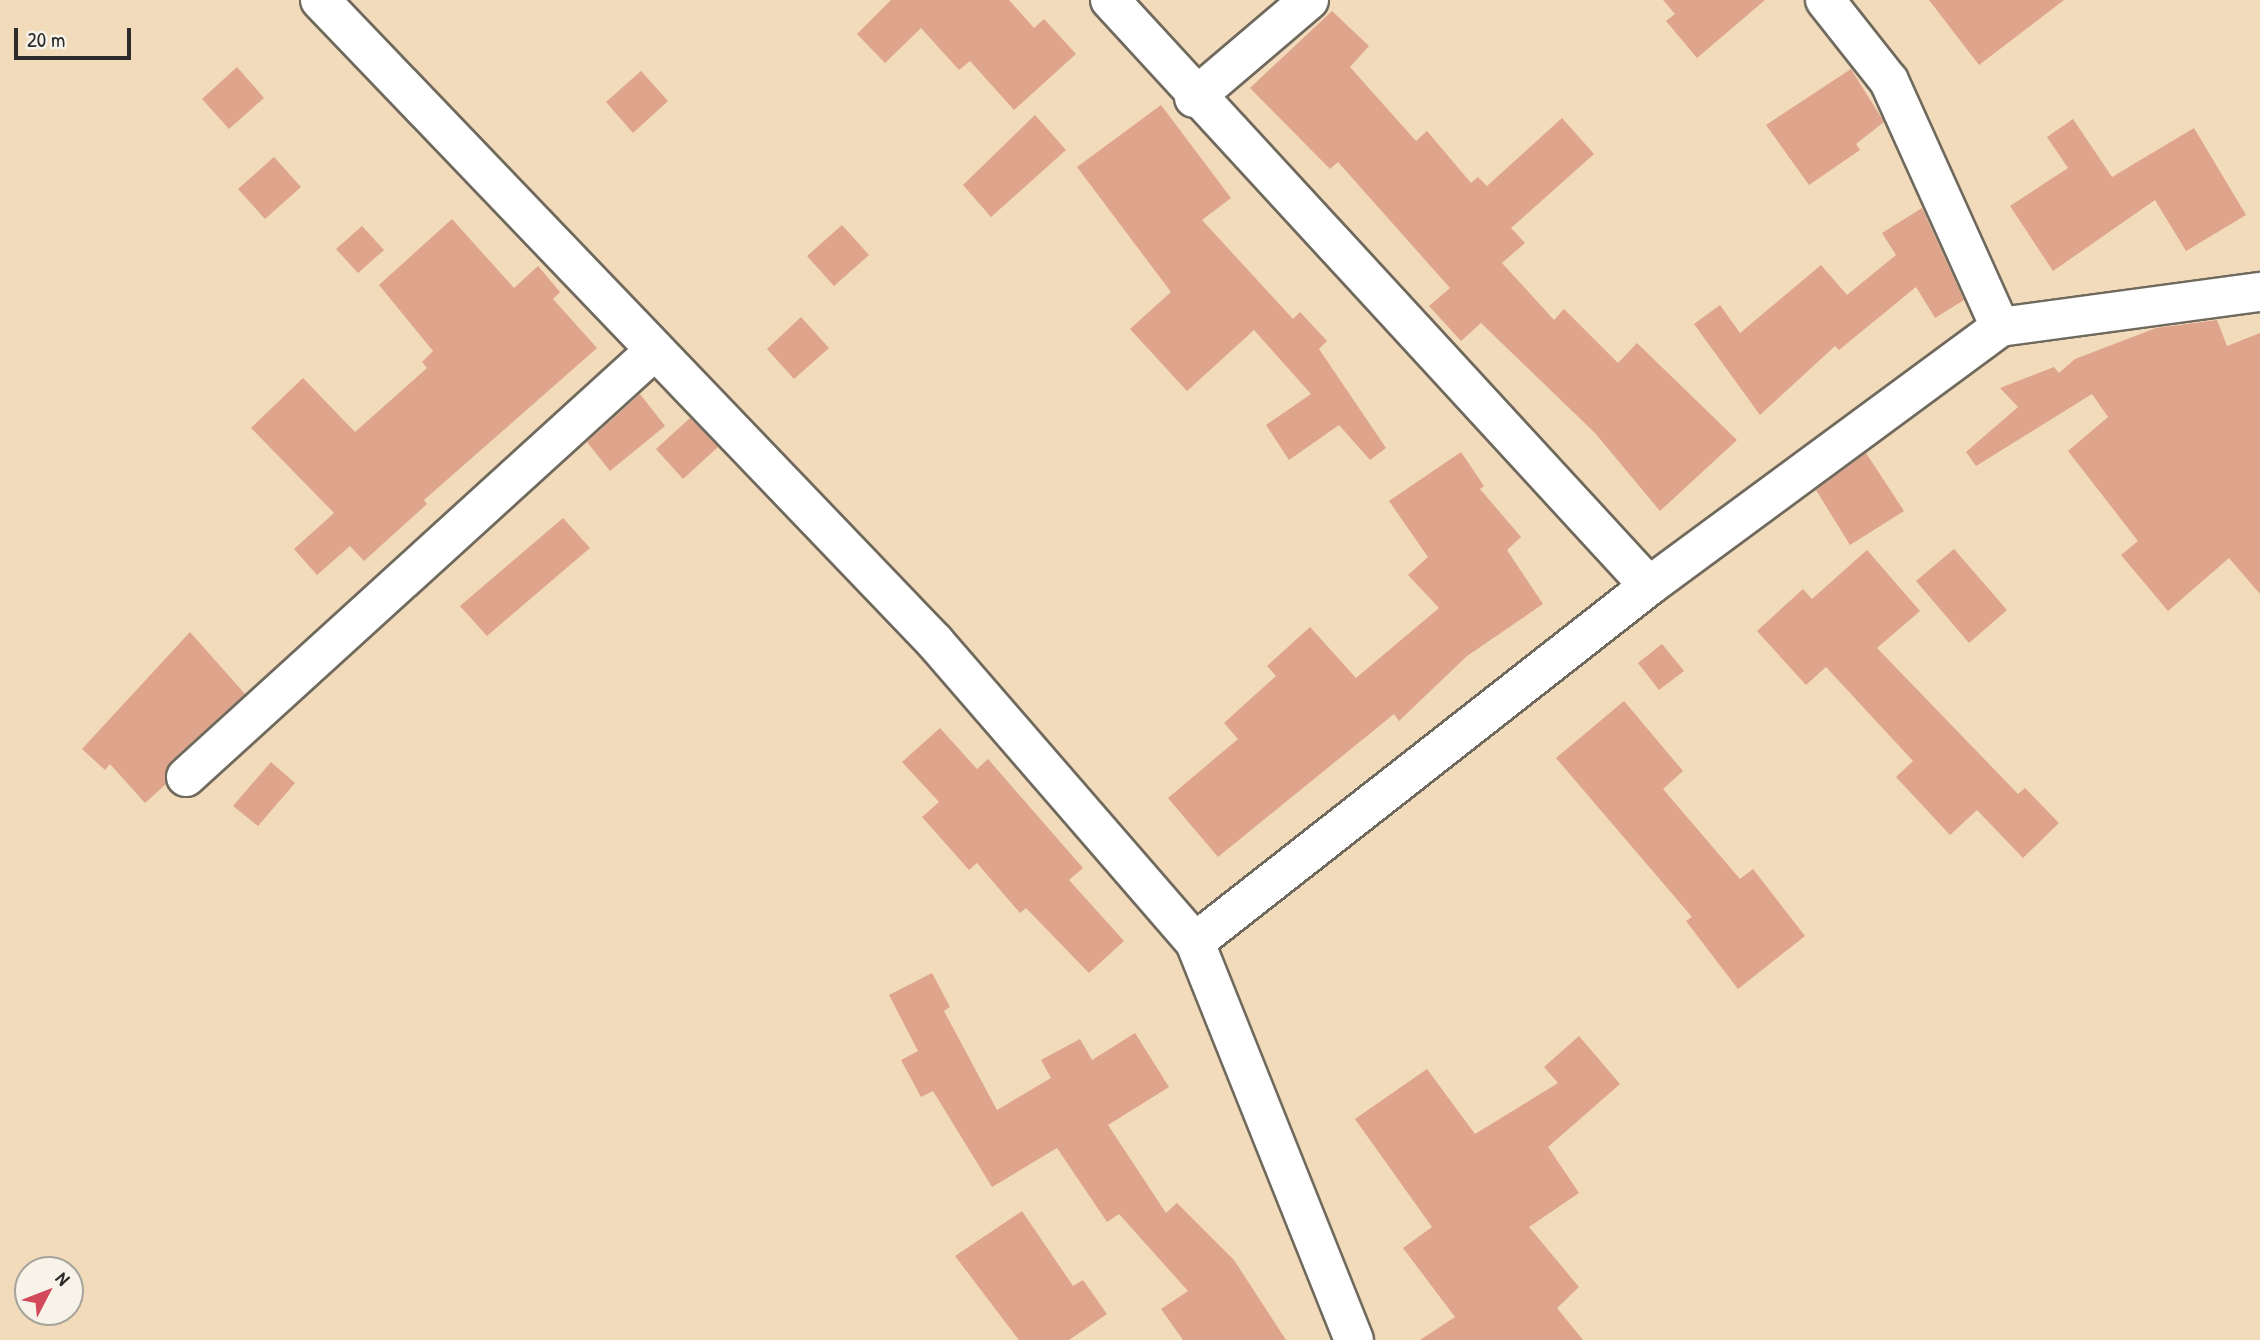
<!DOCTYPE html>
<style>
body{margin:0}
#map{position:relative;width:2260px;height:1340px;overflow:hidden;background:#f1dbbb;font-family:"Patrick Hand",sans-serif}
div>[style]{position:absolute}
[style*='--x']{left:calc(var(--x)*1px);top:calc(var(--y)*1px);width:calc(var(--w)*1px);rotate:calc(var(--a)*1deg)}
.building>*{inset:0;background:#dfa48c}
.roads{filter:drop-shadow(2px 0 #70695d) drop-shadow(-2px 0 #70695d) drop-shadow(0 2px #70695d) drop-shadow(0 -2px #70695d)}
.minor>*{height:38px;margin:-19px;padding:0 19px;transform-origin:19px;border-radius:19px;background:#fff}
span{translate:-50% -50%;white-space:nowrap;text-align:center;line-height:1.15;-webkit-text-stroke:6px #f7f3e8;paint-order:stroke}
.north{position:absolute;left:14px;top:1256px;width:70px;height:70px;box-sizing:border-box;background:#f7f3e8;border:2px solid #a5a39c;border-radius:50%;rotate:48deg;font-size:19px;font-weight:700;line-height:28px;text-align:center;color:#2b2b2b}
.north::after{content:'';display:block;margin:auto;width:24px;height:32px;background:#d1495b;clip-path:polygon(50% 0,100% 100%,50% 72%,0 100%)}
.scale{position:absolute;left:14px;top:28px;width:117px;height:32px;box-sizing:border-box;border:4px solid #2b2b2b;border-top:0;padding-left:9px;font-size:21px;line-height:24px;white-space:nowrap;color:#2b2b2b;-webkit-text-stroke:5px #f7f3e8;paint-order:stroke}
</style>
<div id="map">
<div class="building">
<i style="clip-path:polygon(891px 0,1009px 0,1034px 28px,1044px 19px,1076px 54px,1014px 110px,970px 61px,959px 70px,921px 28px,885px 63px,857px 34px)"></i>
<i style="clip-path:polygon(1663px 0,1765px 0,1697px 58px,1666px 21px,1675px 14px)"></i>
<i style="clip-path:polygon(1929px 0,2064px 0,1979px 65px)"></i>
<i style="clip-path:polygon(1332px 11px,1369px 46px,1350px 67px,1416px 141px,1427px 131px,1471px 183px,1478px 177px,1487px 186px,1562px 118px,1594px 154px,1511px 228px,1525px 243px,1502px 263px,1554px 320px,1564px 309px,1618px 363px,1637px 343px,1737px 440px,1660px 511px,1595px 433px,1481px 323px,1461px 341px,1429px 306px,1450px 288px,1338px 162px,1330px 169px,1250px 88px)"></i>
<i style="clip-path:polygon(237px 67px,264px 98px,229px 129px,202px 99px)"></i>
<i style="clip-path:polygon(1851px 69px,1884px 122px,1856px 144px,1860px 150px,1809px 185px,1766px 125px)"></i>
<i style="clip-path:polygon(641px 71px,668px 101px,633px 133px,606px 102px)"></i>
<i style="clip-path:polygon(1161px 105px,1231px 198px,1202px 220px,1293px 319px,1300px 312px,1327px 341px,1319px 349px,1386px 448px,1370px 460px,1339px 425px,1289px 460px,1266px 425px,1311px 394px,1254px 330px,1187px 391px,1130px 329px,1171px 292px,1077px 167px)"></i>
<i style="clip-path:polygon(1035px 115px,1066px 150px,991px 217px,963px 185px)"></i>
<i style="clip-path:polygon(2073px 119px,2112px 177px,2194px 128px,2246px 215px,2186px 251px,2155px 200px,2053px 271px,2010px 206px,2068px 168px,2047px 137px)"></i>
<i style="clip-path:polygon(274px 157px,301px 187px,265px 219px,238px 189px)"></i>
<i style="clip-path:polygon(1922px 208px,1964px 300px,1935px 318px,1916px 287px,1839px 350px,1835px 346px,1760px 415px,1694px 324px,1720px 305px,1740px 333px,1821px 265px,1847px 295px,1896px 255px,1882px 233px)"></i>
<i style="clip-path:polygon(452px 219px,514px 288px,538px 266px,560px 292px,553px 299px,597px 348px,424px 500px,427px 504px,364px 561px,350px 546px,317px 575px,294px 549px,334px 513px,251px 428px,303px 378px,355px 432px,427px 368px,422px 362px,433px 351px,379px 285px)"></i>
<i style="clip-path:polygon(842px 225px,869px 255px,834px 286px,807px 256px)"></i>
<i style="clip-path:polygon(362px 226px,384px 250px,358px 273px,336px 249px)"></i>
<i style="clip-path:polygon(801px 317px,829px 348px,794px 379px,767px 349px)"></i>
<i style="clip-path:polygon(2217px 320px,2227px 346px,2260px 333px,2260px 594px,2229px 558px,2168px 611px,2121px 555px,2138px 541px,2068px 451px,2108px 417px,2092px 394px,1976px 466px,1966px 452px,2018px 407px,2000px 388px,2054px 367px,2059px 373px,2075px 359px,2156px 328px)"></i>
<i style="clip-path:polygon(640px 394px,665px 426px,610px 471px,587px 442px)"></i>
<i style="clip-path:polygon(690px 418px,718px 447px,683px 479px,656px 449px)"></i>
<i style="clip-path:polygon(1461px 452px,1484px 486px,1480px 489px,1521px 537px,1507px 550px,1543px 604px,1467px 656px,1399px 721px,1394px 714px,1218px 857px,1168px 798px,1238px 739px,1224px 723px,1276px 676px,1267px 666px,1310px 627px,1356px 678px,1439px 608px,1408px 575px,1428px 557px,1389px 501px)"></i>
<i style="clip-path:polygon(1866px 453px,1904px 511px,1850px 545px,1816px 490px)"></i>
<i style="clip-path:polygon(563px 518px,590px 548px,487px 636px,460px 606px)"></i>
<i style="clip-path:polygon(1954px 549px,2007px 610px,1969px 643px,1916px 581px)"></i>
<i style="clip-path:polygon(1867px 550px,1920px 611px,1877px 648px,2018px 794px,2025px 788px,2059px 823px,2023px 858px,1977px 810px,1950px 835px,1896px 777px,1913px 761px,1826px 667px,1806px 685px,1757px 631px,1803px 589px,1812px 599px)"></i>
<i style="clip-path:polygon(190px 632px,245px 694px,171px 761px,166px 784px,145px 803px,110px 764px,105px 770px,82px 749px)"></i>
<i style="clip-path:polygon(1662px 644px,1684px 671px,1659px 690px,1638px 663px)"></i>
<i style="clip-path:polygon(1624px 701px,1683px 771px,1663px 789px,1740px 879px,1753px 869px,1805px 936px,1738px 989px,1686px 921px,1692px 917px,1556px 758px)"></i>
<i style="clip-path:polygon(940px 728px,977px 769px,988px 759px,1083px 868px,1069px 880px,1124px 941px,1089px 973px,1026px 908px,1020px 913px,977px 863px,969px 870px,922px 817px,939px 802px,902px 762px)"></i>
<i style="clip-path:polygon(271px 762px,295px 783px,258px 826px,233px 806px)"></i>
<i style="clip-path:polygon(932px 973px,950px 1007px,944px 1011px,997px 1110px,1051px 1078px,1041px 1060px,1080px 1039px,1092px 1060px,1135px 1033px,1169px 1087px,1108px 1125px,1166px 1213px,1177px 1203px,1234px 1260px,1286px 1340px,1183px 1340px,1161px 1309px,1188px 1291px,1119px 1214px,1107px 1222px,1057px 1148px,992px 1187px,933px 1091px,921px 1097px,901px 1060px,918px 1051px,889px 995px)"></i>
<i style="clip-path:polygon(1579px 1036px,1620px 1084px,1548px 1147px,1579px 1193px,1529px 1227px,1579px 1287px,1557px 1308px,1583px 1340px,1420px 1340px,1455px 1317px,1403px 1248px,1432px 1227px,1355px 1119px,1427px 1069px,1475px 1134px,1558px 1083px,1544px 1067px)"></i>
<i style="clip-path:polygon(1022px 1211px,1073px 1286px,1083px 1280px,1107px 1314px,1069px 1340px,1019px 1340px,955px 1256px)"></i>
</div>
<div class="roads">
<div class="minor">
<i style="--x:320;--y:0;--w:889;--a:46.23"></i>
<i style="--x:935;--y:642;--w:397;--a:49.1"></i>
<i style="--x:1110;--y:0;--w:796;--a:47.39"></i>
<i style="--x:1825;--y:0;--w:103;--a:51.7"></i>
<i style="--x:1889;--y:81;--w:270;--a:65.7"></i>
<i style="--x:1194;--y:98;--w:151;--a:-40.4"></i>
<i style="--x:186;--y:777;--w:631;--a:-42.3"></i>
<i style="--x:1354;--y:1340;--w:429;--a:-111.8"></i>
<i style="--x:1195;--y:942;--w:577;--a:-38.1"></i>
<i style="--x:1649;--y:586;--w:436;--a:-36.4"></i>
<i style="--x:2000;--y:327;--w:262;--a:-7.7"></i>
</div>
</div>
<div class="north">N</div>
<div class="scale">20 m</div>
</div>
